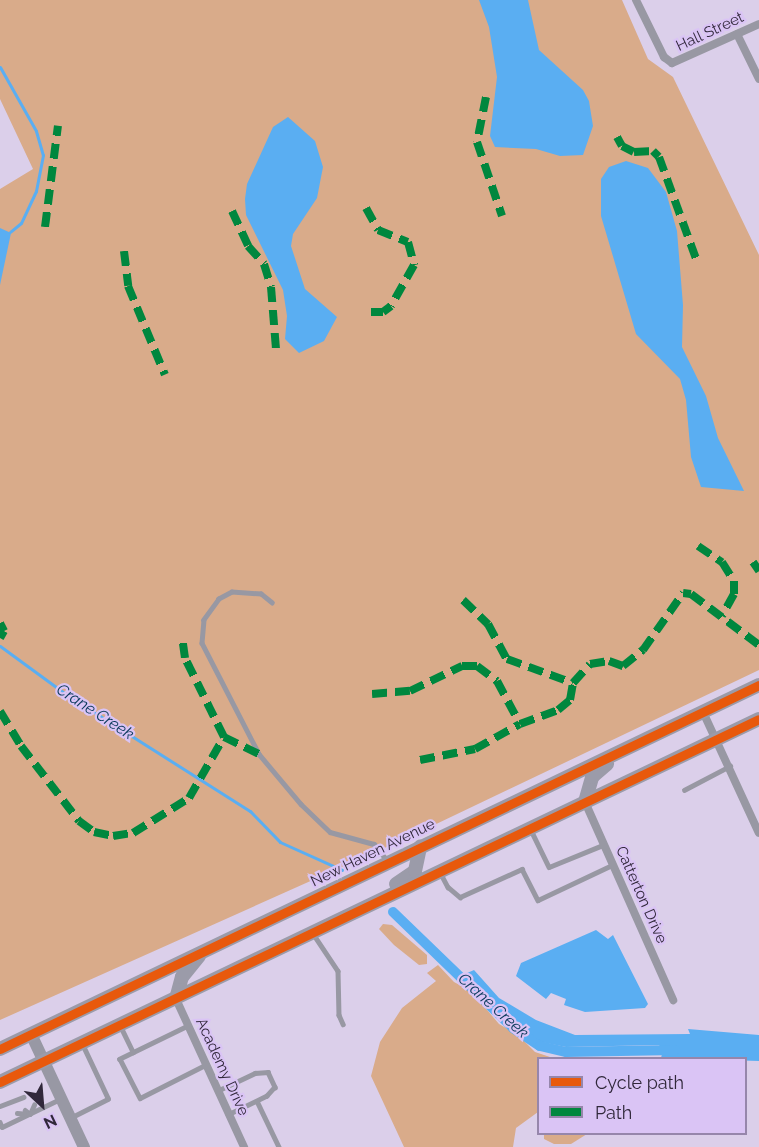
<!DOCTYPE html>
<style>
body{margin:0}
#map{position:relative;width:759px;height:1147px;overflow:hidden;background:#dbcfea;font-family:Raleway,sans-serif}
div>[style]{position:absolute}
[style*='--x']{left:calc(var(--x)*1px);top:calc(var(--y)*1px);width:calc(var(--w)*1px);rotate:calc(var(--a)*1deg)}
.green>*{inset:0;background:#d9ab8a}
.water>*{inset:0;background:#5aaef2}
.stream>*{height:3px;margin:-1.5px;padding:0 1.5px;transform-origin:1.5px;border-radius:1.5px;background:#5aaef2}
.canal>*{height:10px;margin:-5px;padding:0 5px;transform-origin:5px;border-radius:5px;background:#5aaef2}
.lane>*{height:4.5px;margin:-2.25px;padding:0 2.25px;transform-origin:2.25px;border-radius:2.25px;background:#9898a3}
.street>*{height:8px;margin:-4px;padding:0 4px;transform-origin:4px;border-radius:4px;background:#9898a3}
.secondary>*{height:12px;margin:-6px;padding:0 6px;transform-origin:6px;border-radius:6px;background:#9898a4}
.primary>*{height:14px;margin:-7px;padding:0 7px;transform-origin:7px;border-radius:7px;background:#9b9ba9}
.quiet>*{height:8px;margin-top:-4px;transform-origin:0;background:repeating-linear-gradient(90deg,#00873e 0 15px,transparent 0 23px)}
.cycleway>*{height:9px;margin:-4.5px;padding:0 4.5px;transform-origin:4.5px;border-radius:4.5px;background:#e8590c}
span{translate:-50% -50%;white-space:nowrap;text-align:center;line-height:1.15;-webkit-text-stroke:4.5px #dac4f5;paint-order:stroke}
.street-label{font-size:15px;color:#31283b}
.water-label{font-size:16px;color:#09395a;font-style:italic}
.legend{position:absolute;left:537px;top:1057px;width:210px;height:78px;box-sizing:border-box;background:#dac4f5;border:2px solid #9686ab;margin:0;padding:8px 10px;list-style:none;font-size:18px;color:#31283b}
.legend li{display:flex;align-items:center;gap:12px;height:30px}
.legend b{width:30px;border:2px solid #9686ab}
.north{position:absolute;left:12px;top:1075px;width:60px;height:60px;-webkit-text-stroke:4px #dac4f5;paint-order:stroke;rotate:154deg;font-size:16px;font-weight:700;line-height:24px;text-align:center;color:#31283b}
.north::after{content:'';display:block;margin:auto;width:21px;height:27px;background:#31283b;clip-path:polygon(50% 0,100% 100%,50% 72%,0 100%)}
</style>
<div id="map">
<div class="green">
<i style="clip-path:polygon(0 0,622px 0,648px 59px,673px 77px,759px 255px,759px 670px,409px 837px,0 1020px,0 189px,33px 169px,0 99px)"></i>
<i style="clip-path:polygon(383px 924px,392px 925px,427px 955px,427px 964px,419px 965px,394px 945px,379px 929px)"></i>
<i style="clip-path:polygon(438px 965px,454px 982px,471px 991px,499px 1024px,518px 1035px,535px 1052px,553px 1058px,538px 1058px,538px 1112px,516px 1128px,513px 1147px,404px 1147px,371px 1076px,380px 1042px,402px 1008px,436px 981px,427px 973px)"></i>
<i style="clip-path:polygon(544px 1134px,587px 1134px,571px 1144px,554px 1144px,544px 1139px)"></i>
</div>
<div class="water">
<i style="clip-path:polygon(479px 0,528px 0,539px 50px,583px 90px,589px 101px,593px 126px,583px 155px,560px 156px,536px 149px,495px 147px,490px 136px,497px 77px,489px 27px)"></i>
<i style="clip-path:polygon(288px 117px,315px 141px,323px 167px,317px 198px,293px 234px,291px 246px,305px 289px,337px 317px,324px 341px,299px 353px,285px 339px,287px 316px,283px 290px,246px 215px,245px 199px,247px 184px,273px 127px)"></i>
<i style="clip-path:polygon(626px 161px,648px 168px,666px 192px,677px 231px,683px 305px,682px 347px,706px 396px,718px 438px,744px 491px,701px 487px,691px 457px,686px 400px,680px 379px,636px 334px,601px 216px,601px 179px,609px 167px)"></i>
<i style="clip-path:polygon(0 228px,11px 233px,0 285px)"></i>
<i style="clip-path:polygon(596px 930px,608px 939px,613px 935px,648px 1004px,645px 1008px,585px 1012px,564px 1005px,566px 999px,551px 993px,546px 999px,516px 976px,521px 963px)"></i>
<i style="clip-path:polygon(474px 970px,499px 998px,536px 1020px,575px 1035px,690px 1034px,688px 1029px,759px 1035px,759px 1061px,661px 1058px,663px 1050px,659px 1045px,566px 1047px,541px 1042px,515px 1024px,465px 974px)"></i>
</div>
<div class="stream">
<i style="--x:0;--y:67;--w:73;--a:60.6"></i>
<i style="--x:36;--y:131;--w:25;--a:74"></i>
<i style="--x:43;--y:155;--w:37;--a:101"></i>
<i style="--x:36;--y:191;--w:35;--a:115"></i>
<i style="--x:21;--y:223;--w:14;--a:141"></i>
<i style="--x:0;--y:646;--w:83;--a:36.2"></i>
<i style="--x:67;--y:695;--w:217;--a:32.4"></i>
<i style="--x:250;--y:811;--w:43;--a:45.9"></i>
<i style="--x:280;--y:842;--w:68;--a:24.3"></i>
</div>
<div class="canal">
<i style="--x:393;--y:912;--w:167;--a:44"></i>
<i style="--x:513;--y:1028;--w:32;--a:34"></i>
<i style="--x:540;--y:1046;--w:27;--a:13"></i>
<i style="--x:566;--y:1052;--w:109;--a:-1.1"></i>
</div>
<div class="lane">
<i style="--x:272;--y:603;--w:14;--a:-141"></i>
<i style="--x:261;--y:594;--w:29;--a:-176"></i>
<i style="--x:232;--y:592;--w:15;--a:152"></i>
<i style="--x:219;--y:599;--w:26;--a:126"></i>
<i style="--x:204;--y:620;--w:23;--a:95"></i>
<i style="--x:202;--y:643;--w:125;--a:62.8"></i>
<i style="--x:259;--y:754;--w:65;--a:50"></i>
<i style="--x:301;--y:804;--w:40;--a:44"></i>
<i style="--x:330;--y:832;--w:46;--a:15.3"></i>
<i style="--x:374;--y:844;--w:21;--a:51"></i>
<i style="--x:684;--y:790;--w:52;--a:-27.6"></i>
<i style="--x:531;--y:830;--w:41;--a:64.1"></i>
<i style="--x:549;--y:867;--w:58;--a:-22.2"></i>
<i style="--x:441;--y:874;--w:15;--a:62"></i>
<i style="--x:448;--y:887;--w:16;--a:40"></i>
<i style="--x:460;--y:897;--w:68;--a:-24.3"></i>
<i style="--x:522;--y:869;--w:35;--a:63"></i>
<i style="--x:538;--y:900;--w:82;--a:-25.3"></i>
<i style="--x:314;--y:935;--w:43;--a:56.3"></i>
<i style="--x:338;--y:971;--w:44;--a:88.7"></i>
<i style="--x:339;--y:1015;--w:10;--a:66"></i>
<i style="--x:188;--y:1026;--w:76;--a:154.1"></i>
<i style="--x:120;--y:1059;--w:44;--a:62.9"></i>
<i style="--x:140;--y:1098;--w:73;--a:-26.9"></i>
<i style="--x:121;--y:1027;--w:28;--a:64"></i>
<i style="--x:217;--y:1091;--w:42;--a:-25.3"></i>
<i style="--x:255;--y:1073;--w:13;--a:-4"></i>
<i style="--x:268;--y:1072;--w:17;--a:65"></i>
<i style="--x:275;--y:1087;--w:12;--a:132"></i>
<i style="--x:267;--y:1096;--w:43;--a:154"></i>
<i style="--x:257;--y:1101;--w:51;--a:64.4"></i>
<i style="--x:0;--y:1106;--w:25;--a:-21"></i>
<i style="--x:25;--y:1110;--w:6;--a:39"></i>
<i style="--x:30;--y:1114;--w:10;--a:-66"></i>
<i style="--x:17;--y:1113;--w:12;--a:5"></i>
<i style="--x:72;--y:1117;--w:40;--a:-26.6"></i>
<i style="--x:108;--y:1099;--w:59;--a:-115.3"></i>
<i style="--x:0;--y:1122;--w:5;--a:68"></i>
<i style="--x:2;--y:1127;--w:64;--a:-25.8"></i>
</div>
<div class="street">
<i style="--x:636;--y:0;--w:64;--a:63.8"></i>
<i style="--x:664;--y:57;--w:10;--a:37"></i>
<i style="--x:672;--y:63;--w:95;--a:-24.1"></i>
<i style="--x:737;--y:34;--w:50;--a:63.9"></i>
<i style="--x:703;--y:712;--w:133;--a:65.2"></i>
<i style="--x:585;--y:802;--w:217;--a:66"></i>
<i style="--x:176;--y:999;--w:163;--a:65.3"></i>
</div>
<div class="secondary">
<i style="--x:31;--y:1034;--w:125;--a:64.9"></i>
</div>
<div class="primary">
<i style="--x:585;--y:802;--w:26;--a:-74"></i>
<i style="--x:592;--y:777;--w:20;--a:-41"></i>
<i style="--x:396;--y:884;--w:23;--a:-34"></i>
<i style="--x:415;--y:871;--w:25;--a:-78"></i>
<i style="--x:176;--y:999;--w:23;--a:-75"></i>
<i style="--x:182;--y:977;--w:27;--a:-51"></i>
<i style="--x:0;--y:1049;--w:842;--a:-25.62"></i>
<i style="--x:0;--y:1082;--w:841;--a:-25.56"></i>
</div>
<div class="quiet">
<i style="--x:486;--y:97;--w:46;--a:101.3"></i>
<i style="--x:477;--y:142;--w:78;--a:71.3"></i>
<i style="--x:617;--y:137;--w:10;--a:61"></i>
<i style="--x:622;--y:146;--w:13;--a:27"></i>
<i style="--x:634;--y:152;--w:19;--a:-3"></i>
<i style="--x:653;--y:151;--w:8;--a:45"></i>
<i style="--x:659;--y:157;--w:114;--a:70"></i>
<i style="--x:366;--y:208;--w:25;--a:61"></i>
<i style="--x:378;--y:230;--w:32;--a:22"></i>
<i style="--x:408;--y:242;--w:24;--a:75"></i>
<i style="--x:414;--y:265;--w:47;--a:119.3"></i>
<i style="--x:391;--y:306;--w:10;--a:143"></i>
<i style="--x:383;--y:312;--w:12;--a:180"></i>
<i style="--x:232;--y:211;--w:38;--a:65"></i>
<i style="--x:248;--y:246;--w:24;--a:48"></i>
<i style="--x:264;--y:264;--w:24;--a:73"></i>
<i style="--x:271;--y:287;--w:62;--a:85.4"></i>
<i style="--x:45;--y:227;--w:102;--a:-82.7"></i>
<i style="--x:124;--y:251;--w:35;--a:83"></i>
<i style="--x:128;--y:286;--w:96;--a:67.4"></i>
<i style="--x:698;--y:546;--w:29;--a:34"></i>
<i style="--x:722;--y:562;--w:22;--a:58"></i>
<i style="--x:734;--y:581;--w:13;--a:90"></i>
<i style="--x:734;--y:594;--w:25;--a:119"></i>
<i style="--x:753;--y:562;--w:11;--a:56"></i>
<i style="--x:463;--y:600;--w:35;--a:44"></i>
<i style="--x:488;--y:624;--w:40;--a:62"></i>
<i style="--x:507;--y:659;--w:70;--a:20"></i>
<i style="--x:0;--y:623;--w:9;--a:63"></i>
<i style="--x:4;--y:631;--w:8;--a:120"></i>
<i style="--x:372;--y:694;--w:38;--a:-5"></i>
<i style="--x:410;--y:691;--w:58;--a:-25.7"></i>
<i style="--x:462;--y:666;--w:15;--a:0"></i>
<i style="--x:477;--y:666;--w:25;--a:37"></i>
<i style="--x:497;--y:681;--w:49;--a:61.9"></i>
<i style="--x:0;--y:711;--w:41;--a:59"></i>
<i style="--x:21;--y:746;--w:95;--a:52.3"></i>
<i style="--x:79;--y:821;--w:19;--a:36"></i>
<i style="--x:94;--y:832;--w:19;--a:12"></i>
<i style="--x:113;--y:836;--w:20;--a:-9"></i>
<i style="--x:133;--y:833;--w:66;--a:-32"></i>
<i style="--x:189;--y:798;--w:70;--a:-60.2"></i>
<i style="--x:224;--y:737;--w:88;--a:-116.3"></i>
<i style="--x:185;--y:658;--w:22;--a:-98"></i>
<i style="--x:224;--y:737;--w:39;--a:26"></i>
<i style="--x:420;--y:760;--w:56;--a:-11.3"></i>
<i style="--x:475;--y:749;--w:51;--a:-29.1"></i>
<i style="--x:520;--y:724;--w:40;--a:-20.2"></i>
<i style="--x:558;--y:710;--w:16;--a:-40"></i>
<i style="--x:570;--y:700;--w:17;--a:-80"></i>
<i style="--x:573;--y:683;--w:25;--a:-48"></i>
<i style="--x:590;--y:664;--w:19;--a:-9"></i>
<i style="--x:609;--y:661;--w:15;--a:20"></i>
<i style="--x:623;--y:666;--w:26;--a:-39"></i>
<i style="--x:643;--y:650;--w:70;--a:-54.9"></i>
<i style="--x:683;--y:593;--w:8;--a:7"></i>
<i style="--x:691;--y:594;--w:85;--a:36.9"></i>
</div>
<div class="cycleway">
<i style="--x:0;--y:1049;--w:842;--a:-25.62"></i>
<i style="--x:0;--y:1082;--w:841;--a:-25.56"></i>
</div>
<div class="street-label">
<span style="left:710px;top:32px;rotate:-25deg">Hall Street</span>
<span style="left:373px;top:853px;rotate:-26deg">New Haven Avenue</span>
<span style="left:641px;top:895px;rotate:66deg">Catterton Drive</span>
<span style="left:222px;top:1067px;rotate:65deg">Academy Drive</span>
</div>
<div class="water-label">
<span style="left:95px;top:712px;rotate:33deg">Crane Creek</span>
<span style="left:493px;top:1006px;rotate:42deg">Crane Creek</span>
</div>
<ul class="legend">
<li><b style="height:8px;background:#e8590c"></b>Cycle path</li>
<li><b style="height:8px;background:#00873e"></b>Path</li>
</ul>
<div class="north">N</div>
</div>
